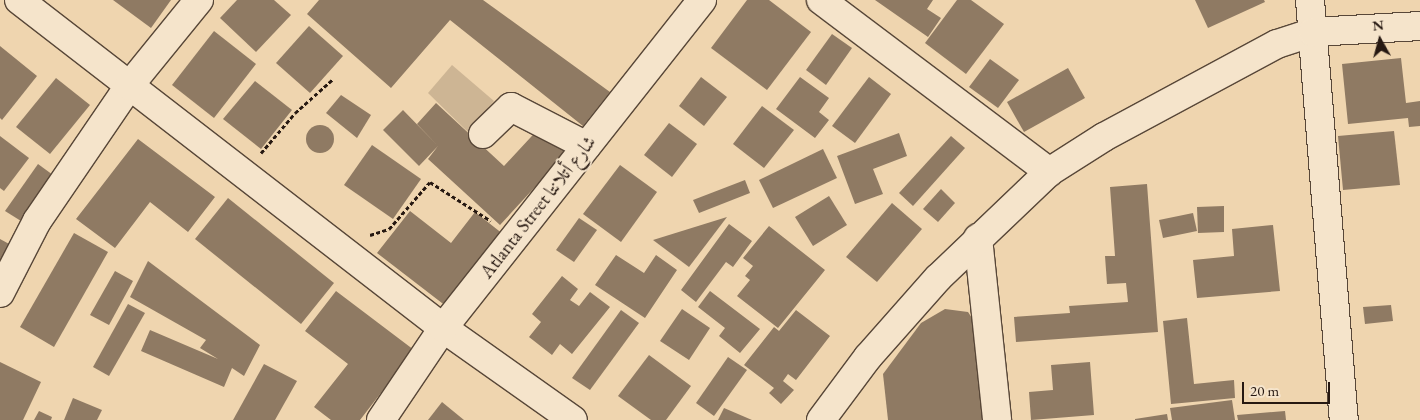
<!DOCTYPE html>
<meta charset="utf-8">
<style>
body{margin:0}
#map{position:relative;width:1420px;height:420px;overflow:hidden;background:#efd5af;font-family:"EB Garamond",Amiri,serif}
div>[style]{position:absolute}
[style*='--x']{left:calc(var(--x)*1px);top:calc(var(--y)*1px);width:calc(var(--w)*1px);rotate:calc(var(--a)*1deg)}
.green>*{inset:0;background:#cdb594}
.building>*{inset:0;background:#8f7a63}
.round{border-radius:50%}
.path>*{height:3px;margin-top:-1.5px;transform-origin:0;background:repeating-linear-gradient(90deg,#261811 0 4px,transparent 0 6.5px)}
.roads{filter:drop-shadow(1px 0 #584738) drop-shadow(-1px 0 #584738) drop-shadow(0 1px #584738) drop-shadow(0 -1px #584738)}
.minor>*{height:28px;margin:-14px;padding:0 14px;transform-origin:14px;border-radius:14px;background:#f5e4cb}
span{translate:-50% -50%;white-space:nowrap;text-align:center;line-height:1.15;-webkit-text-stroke:4px #f5e4cb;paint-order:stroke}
.street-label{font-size:19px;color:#261811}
.north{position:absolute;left:1355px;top:15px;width:50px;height:50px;-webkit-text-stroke:4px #f5e4cb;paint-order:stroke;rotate:353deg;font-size:14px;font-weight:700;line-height:20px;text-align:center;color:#261811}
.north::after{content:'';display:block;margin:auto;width:18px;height:22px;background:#261811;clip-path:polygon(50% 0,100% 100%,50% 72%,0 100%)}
.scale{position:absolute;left:1242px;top:382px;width:88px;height:22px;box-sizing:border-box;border:2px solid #261811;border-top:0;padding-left:6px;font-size:15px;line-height:18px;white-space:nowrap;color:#261811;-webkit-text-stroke:4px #f5e4cb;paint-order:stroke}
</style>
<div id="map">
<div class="green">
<i style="clip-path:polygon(452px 65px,494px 101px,468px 132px,428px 93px)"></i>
</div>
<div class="building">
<i style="clip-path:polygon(113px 0,171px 0,151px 28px)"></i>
<i style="clip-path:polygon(237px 0,274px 0,291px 15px,256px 52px,220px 18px)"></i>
<i style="clip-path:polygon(319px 0,483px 0,610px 92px,583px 126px,450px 20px,391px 88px,307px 14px)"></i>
<i style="clip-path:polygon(747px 0,769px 0,811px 32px,767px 90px,711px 48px)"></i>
<i style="clip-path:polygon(875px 0,933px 0,927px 9px,941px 18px,928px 37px)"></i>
<i style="clip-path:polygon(957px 0,971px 0,1004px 24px,966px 74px,925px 43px)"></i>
<i style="clip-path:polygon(1195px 0,1264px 0,1265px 2px,1208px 28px)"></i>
<i style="clip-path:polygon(309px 26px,343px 56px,310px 93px,276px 63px)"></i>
<i style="clip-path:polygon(214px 31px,256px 64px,214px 118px,172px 85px)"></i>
<i style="clip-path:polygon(832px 34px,852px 48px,826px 85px,806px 70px)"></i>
<i style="clip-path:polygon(0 46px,37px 76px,2px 120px,0 118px)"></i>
<i style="clip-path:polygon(1401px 58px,1406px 103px,1420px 101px,1420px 126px,1409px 127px,1408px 118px,1348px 124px,1342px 64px)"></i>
<i style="clip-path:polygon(990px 59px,1019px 80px,998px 108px,969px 87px)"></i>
<i style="clip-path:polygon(1068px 68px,1085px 98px,1024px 132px,1007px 102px)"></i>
<i style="clip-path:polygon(701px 77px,727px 97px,704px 126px,679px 106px)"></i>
<i style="clip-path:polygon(800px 77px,829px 98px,819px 112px,829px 120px,815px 138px,776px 109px)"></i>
<i style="clip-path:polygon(869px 77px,891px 94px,855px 143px,832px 126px)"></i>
<i style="clip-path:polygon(56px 78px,90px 105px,50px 154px,16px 127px)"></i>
<i style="clip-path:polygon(255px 81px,292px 110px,261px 149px,223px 119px)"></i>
<i style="clip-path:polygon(341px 95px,371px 115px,357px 138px,326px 113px)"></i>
<i style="clip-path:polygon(436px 103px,504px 166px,543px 124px,570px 149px,500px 225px,428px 159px,438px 146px,419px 166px,383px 130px,403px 110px,438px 146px,417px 124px)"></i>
<i style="clip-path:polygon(762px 106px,794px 130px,764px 168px,733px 144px)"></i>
<i style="clip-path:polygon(669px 123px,697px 144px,672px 177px,644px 155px)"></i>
<i class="round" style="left:306px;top:125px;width:28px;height:28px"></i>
<i style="clip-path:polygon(1394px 131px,1400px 185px,1343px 190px,1338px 136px)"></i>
<i style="clip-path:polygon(899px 133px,907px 156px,873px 169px,883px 194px,855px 204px,837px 156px)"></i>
<i style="clip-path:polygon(0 136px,29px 158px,4px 191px,0 188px)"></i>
<i style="clip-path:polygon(951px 136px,965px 148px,913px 206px,899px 193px)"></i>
<i style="clip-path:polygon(138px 139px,215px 197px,188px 232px,150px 202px,115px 248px,76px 219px)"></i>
<i style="clip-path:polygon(372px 145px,421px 179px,393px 219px,344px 185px)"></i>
<i style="clip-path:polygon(823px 149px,837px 178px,773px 208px,759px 180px)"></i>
<i style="clip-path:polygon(38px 164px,53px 175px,21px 221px,5px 211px)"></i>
<i style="clip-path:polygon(620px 165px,657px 192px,621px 242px,583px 214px)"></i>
<i style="clip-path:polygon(745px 180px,750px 193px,699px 213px,693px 200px)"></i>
<i style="clip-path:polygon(1147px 184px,1158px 332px,1016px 342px,1014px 317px,1070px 313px,1069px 306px,1128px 302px,1126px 283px,1107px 284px,1105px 256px,1115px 256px,1110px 187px)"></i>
<i style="clip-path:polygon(941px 189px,955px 203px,938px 222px,923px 209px)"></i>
<i style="clip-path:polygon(829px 196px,847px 225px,813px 246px,795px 217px)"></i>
<i style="clip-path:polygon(228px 198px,334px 283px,301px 324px,195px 239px)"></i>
<i style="clip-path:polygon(892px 203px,922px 229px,877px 282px,846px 257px)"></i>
<i style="clip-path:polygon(1224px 206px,1224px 232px,1198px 233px,1197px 207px)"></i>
<i style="clip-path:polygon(410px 211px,451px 243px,475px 212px,508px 238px,451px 310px,377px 253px)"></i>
<i style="clip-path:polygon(1193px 213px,1197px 231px,1163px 238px,1159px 220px)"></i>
<i style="clip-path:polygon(727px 217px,689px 267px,653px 240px)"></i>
<i style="clip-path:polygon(579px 218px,597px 230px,574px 262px,556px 250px)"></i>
<i style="clip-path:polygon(729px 224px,752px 241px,733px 267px,726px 262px,696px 302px,681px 290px)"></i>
<i style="clip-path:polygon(1273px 225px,1280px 291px,1197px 298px,1193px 260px,1234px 256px,1232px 229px)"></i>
<i style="clip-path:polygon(769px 226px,825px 270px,778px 328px,737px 296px,750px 280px,745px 276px,753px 266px,743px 258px)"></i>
<i style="clip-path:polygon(74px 233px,108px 252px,54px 347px,20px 327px)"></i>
<i style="clip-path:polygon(0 239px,11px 245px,0 265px)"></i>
<i style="clip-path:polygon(616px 255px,644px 273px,656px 255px,677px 270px,645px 318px,595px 285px)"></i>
<i style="clip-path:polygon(148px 261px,260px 345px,244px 376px,232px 368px,224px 387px,141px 351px,150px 330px,218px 359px,200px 348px,206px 340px,130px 297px)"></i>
<i style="clip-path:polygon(115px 271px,133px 281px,109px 325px,90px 315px)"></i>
<i style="clip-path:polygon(562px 276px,578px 289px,570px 300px,579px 306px,590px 292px,610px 307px,572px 354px,560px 344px,552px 355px,529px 337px,541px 322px,532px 314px)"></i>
<i style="clip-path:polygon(336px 291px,414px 350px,360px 420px,331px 420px,314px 407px,348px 364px,305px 331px)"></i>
<i style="clip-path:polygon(710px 291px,760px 329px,740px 353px,719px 336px,725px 328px,698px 307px)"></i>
<i style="clip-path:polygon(128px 304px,145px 313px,109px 376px,93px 367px)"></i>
<i style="clip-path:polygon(1391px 305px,1393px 321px,1365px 324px,1363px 307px)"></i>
<i style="clip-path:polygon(682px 309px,710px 328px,689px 360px,660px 341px)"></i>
<i style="clip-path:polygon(945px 309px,968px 312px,976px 324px,983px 420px,888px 420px,883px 374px,921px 323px)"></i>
<i style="clip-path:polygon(621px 310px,639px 323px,590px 390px,572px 378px)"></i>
<i style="clip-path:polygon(796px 310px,830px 336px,796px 380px,788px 374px,783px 381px,794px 390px,781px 404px,769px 393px,774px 388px,744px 365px,774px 327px,779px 331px)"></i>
<i style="clip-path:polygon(1187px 318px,1194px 384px,1234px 380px,1235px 398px,1171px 404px,1163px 321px)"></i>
<i style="clip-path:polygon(649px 355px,691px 386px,666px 420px,651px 420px,618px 396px)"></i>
<i style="clip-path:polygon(728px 357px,747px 370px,714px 416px,696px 403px)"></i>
<i style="clip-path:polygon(0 362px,41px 382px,23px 420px,0 420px)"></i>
<i style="clip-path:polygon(1090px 362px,1094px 415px,1031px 420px,1029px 392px,1053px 390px,1051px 365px)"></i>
<i style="clip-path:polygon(264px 364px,297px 381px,275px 420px,233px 420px)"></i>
<i style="clip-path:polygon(73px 398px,102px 410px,97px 420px,64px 420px)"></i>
<i style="clip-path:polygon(1232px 400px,1235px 420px,1172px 420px,1170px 408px)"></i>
<i style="clip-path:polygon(442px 402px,464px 420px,428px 420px)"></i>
<i style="clip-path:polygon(724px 408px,752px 420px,718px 420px)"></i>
<i style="clip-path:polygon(39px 411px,52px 417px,51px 420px,34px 420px)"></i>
<i style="clip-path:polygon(1285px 411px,1286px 420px,1238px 420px,1237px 415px)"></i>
<i style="clip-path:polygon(1167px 414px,1168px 420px,1135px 420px,1135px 419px)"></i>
</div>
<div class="path">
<i style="--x:261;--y:153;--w:52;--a:-49.6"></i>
<i style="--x:295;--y:113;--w:50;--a:-41.7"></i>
<i style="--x:370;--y:235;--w:20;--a:-18"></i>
<i style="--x:389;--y:229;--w:62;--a:-48.9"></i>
<i style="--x:430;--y:182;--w:72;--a:32.6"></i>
</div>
<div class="roads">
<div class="minor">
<i style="--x:19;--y:0;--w:536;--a:37.72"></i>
<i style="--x:443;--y:328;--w:159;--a:35.3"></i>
<i style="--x:821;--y:0;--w:286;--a:37"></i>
<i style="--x:1310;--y:0;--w:421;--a:85.4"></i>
<i style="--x:483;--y:134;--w:39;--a:-44"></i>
<i style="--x:511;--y:107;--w:85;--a:27.2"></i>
<i style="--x:978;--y:238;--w:183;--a:84"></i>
<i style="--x:0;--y:293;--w:81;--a:-62.8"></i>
<i style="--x:37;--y:221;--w:163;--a:-55.7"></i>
<i style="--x:129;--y:86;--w:111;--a:-50.9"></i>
<i style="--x:381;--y:420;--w:111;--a:-56"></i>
<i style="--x:443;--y:328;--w:418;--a:-51.7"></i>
<i style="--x:821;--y:420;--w:79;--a:-53.3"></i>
<i style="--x:868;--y:357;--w:106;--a:-48.5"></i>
<i style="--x:938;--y:278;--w:153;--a:-43.7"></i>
<i style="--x:1049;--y:172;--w:65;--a:-32.5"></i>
<i style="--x:1104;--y:137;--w:196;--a:-28.3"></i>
<i style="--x:1277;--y:44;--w:38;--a:-18"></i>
<i style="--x:1313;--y:32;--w:107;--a:-3.2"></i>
</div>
</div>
<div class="street-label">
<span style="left:538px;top:207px;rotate:-52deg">Atlanta Street شارع أتلانتا</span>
</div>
<div class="north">N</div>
<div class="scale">20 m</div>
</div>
